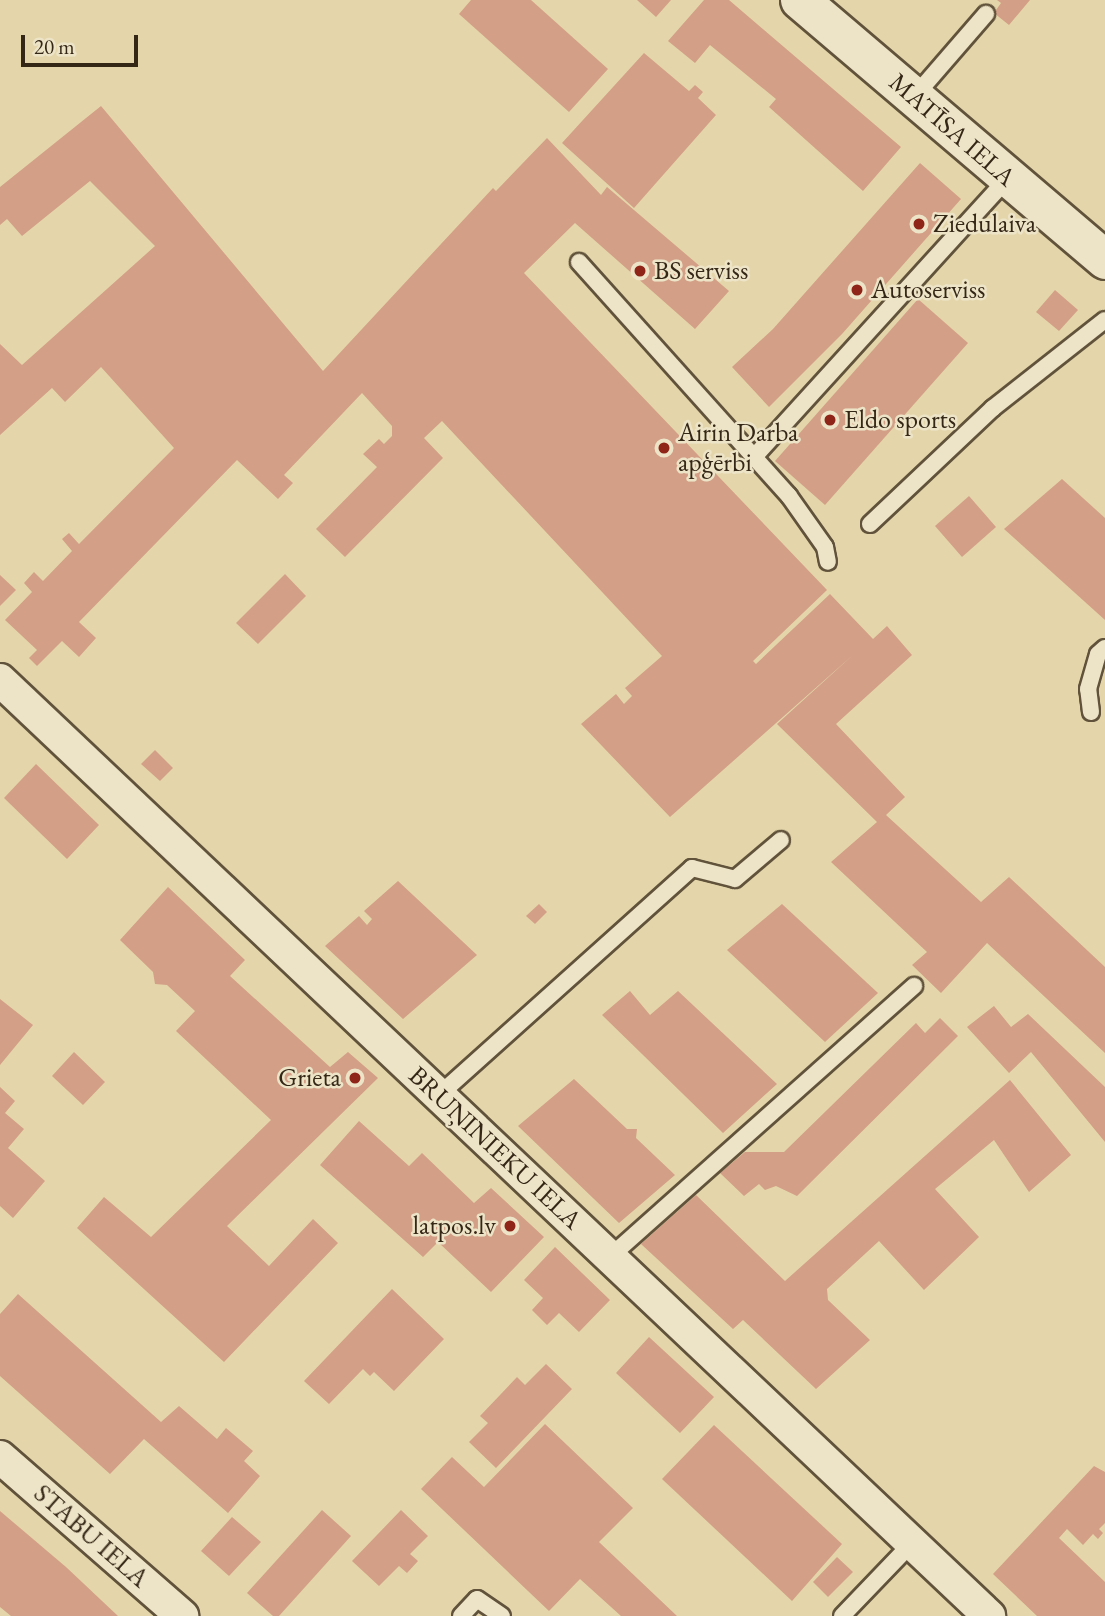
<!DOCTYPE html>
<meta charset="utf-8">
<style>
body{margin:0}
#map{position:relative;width:1105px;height:1616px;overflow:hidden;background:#e4d6aa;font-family:"EB Garamond",serif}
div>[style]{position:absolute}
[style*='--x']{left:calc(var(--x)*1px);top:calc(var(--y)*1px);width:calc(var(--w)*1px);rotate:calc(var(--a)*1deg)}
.building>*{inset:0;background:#d39f86}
.roads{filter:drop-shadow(2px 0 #61533b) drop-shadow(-2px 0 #61533b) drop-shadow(0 2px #61533b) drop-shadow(0 -2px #61533b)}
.lane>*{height:16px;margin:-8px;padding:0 8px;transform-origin:8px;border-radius:8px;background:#ede4c8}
.street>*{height:32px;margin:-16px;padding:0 16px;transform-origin:16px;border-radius:16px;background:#ede4c8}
.secondary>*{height:38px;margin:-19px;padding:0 19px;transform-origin:19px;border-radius:19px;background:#ede4c8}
.dots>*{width:19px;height:19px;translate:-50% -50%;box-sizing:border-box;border:4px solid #ede4c8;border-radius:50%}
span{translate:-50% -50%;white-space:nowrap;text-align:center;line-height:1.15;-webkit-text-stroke:5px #ede4c8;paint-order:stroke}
.street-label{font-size:26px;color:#352716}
.poi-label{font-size:26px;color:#352716}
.left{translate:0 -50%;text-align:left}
.right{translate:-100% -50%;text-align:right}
.scale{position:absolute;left:21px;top:35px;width:117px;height:32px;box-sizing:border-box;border:4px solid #352716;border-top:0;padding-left:9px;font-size:21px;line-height:24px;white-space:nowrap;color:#352716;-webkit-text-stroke:5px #ede4c8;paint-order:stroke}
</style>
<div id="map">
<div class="building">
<i style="clip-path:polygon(471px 0,531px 0,608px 69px,569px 112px,459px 14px)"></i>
<i style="clip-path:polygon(637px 0,671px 0,656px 17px)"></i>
<i style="clip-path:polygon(704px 0,729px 0,901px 147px,863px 191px,769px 107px,776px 99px,710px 45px,695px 63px,668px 41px)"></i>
<i style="clip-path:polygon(997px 0,1030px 0,1009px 25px,994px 13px,1001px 3px)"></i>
<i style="clip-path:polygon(644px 53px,689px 91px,695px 85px,703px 92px,698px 98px,716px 115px,634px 208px,562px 143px)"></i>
<i style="clip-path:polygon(101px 106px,323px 371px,493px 188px,496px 191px,547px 138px,601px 195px,607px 187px,729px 291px,695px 329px,575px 223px,524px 273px,827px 590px,753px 661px,756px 664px,830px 594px,873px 639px,887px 626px,912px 655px,836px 724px,905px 797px,886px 815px,981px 902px,1009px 877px,1105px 967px,1105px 1053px,987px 943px,941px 993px,912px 965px,927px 952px,831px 862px,877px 822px,777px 724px,854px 654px,670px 817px,581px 724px,616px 694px,624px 704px,632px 696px,625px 688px,662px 656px,442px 421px,424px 438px,443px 458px,345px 557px,316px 529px,377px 467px,363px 454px,379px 439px,384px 444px,392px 436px,392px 426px,362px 393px,284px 475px,293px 483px,278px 499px,237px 460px,79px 622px,96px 638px,79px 657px,62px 641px,37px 666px,29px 658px,37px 650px,5px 620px,32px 592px,24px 583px,34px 572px,43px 581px,72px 551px,62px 539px,69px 533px,79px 544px,174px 448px,101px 367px,65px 402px,52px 388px,0 435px,0 344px,22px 365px,155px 246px,90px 181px,22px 236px,7px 219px,0 225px,0 187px)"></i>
<i style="clip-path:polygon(920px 163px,961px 199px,842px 334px,769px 407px,732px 367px,773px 329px)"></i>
<i style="clip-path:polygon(1055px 290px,1078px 310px,1059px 331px,1036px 312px)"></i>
<i style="clip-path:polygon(918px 299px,968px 343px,825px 505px,775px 461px)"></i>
<i style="clip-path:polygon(1062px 479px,1105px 518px,1105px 620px,1004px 529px)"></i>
<i style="clip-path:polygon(969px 496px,996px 527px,962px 557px,935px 526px)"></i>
<i style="clip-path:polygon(285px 574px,306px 596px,258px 644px,236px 623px)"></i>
<i style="clip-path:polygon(0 575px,16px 590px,0 606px)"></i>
<i style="clip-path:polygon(155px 750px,173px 768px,160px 781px,141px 764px)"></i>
<i style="clip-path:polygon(36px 764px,99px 825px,67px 859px,4px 798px)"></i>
<i style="clip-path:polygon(398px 881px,477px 955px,403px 1019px,325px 946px,359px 916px,367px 925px,372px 919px,364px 911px)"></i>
<i style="clip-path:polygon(168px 887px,245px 960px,230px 976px,330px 1067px,348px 1052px,378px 1078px,227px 1226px,269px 1266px,313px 1219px,338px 1243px,224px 1362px,77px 1228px,104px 1197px,151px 1237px,271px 1120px,176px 1031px,195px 1011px,167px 985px,155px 984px,153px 972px,120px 940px)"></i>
<i style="clip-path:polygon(539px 904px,547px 912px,535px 924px,526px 916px)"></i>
<i style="clip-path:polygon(782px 904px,878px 993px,825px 1042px,727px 950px)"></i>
<i style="clip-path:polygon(630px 991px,650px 1015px,678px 991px,777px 1084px,723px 1133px,602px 1015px)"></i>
<i style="clip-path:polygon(0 999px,33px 1025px,0 1065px)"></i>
<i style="clip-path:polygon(994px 1006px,1011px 1027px,1028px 1014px,1105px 1087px,1105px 1142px,1031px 1052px,1009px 1073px,967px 1027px)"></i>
<i style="clip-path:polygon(940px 1018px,958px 1036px,797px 1196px,776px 1186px,765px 1190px,759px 1184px,744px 1196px,720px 1173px,745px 1152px,784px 1152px,916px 1023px,925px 1033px)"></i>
<i style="clip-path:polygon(74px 1052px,105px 1082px,83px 1105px,52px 1076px)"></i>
<i style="clip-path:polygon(574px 1079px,627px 1129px,637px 1129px,636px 1138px,675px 1175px,619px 1223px,518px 1126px)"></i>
<i style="clip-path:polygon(1010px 1080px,1071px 1155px,1029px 1192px,994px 1140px,935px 1189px,979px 1237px,924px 1290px,879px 1241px,827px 1289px,828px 1300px,870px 1340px,816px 1389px,743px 1320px,733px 1329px,641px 1244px,696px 1195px,785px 1281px)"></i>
<i style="clip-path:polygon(0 1087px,15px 1101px,5px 1113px,24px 1129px,8px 1148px,45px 1181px,13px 1218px,0 1206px)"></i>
<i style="clip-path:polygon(359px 1121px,409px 1166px,422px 1153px,474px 1203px,491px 1188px,544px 1237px,491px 1292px,438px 1242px,423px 1257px,320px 1165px)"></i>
<i style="clip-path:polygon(555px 1247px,610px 1300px,579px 1332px,559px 1313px,547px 1325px,532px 1310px,543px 1298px,524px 1280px)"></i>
<i style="clip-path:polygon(392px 1289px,444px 1339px,394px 1391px,374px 1372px,370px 1376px,363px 1369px,329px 1404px,304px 1381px)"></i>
<i style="clip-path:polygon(18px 1294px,161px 1422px,179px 1406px,217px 1439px,226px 1428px,253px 1451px,244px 1461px,260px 1476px,228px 1513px,144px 1439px,110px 1474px,0 1376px,0 1314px)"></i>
<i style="clip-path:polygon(649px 1337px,714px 1397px,680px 1433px,616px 1373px)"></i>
<i style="clip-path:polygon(546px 1364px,572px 1389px,496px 1468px,469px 1442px,488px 1423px,480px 1416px,517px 1377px,525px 1385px)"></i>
<i style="clip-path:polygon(545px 1424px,633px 1508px,599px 1542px,677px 1616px,621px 1616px,580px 1579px,549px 1611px,421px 1489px,452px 1457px,484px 1487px)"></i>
<i style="clip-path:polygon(714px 1425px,842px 1544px,792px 1601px,662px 1479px)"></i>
<i style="clip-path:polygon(1094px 1466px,1105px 1472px,1105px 1523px,1099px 1529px,1103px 1533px,1098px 1539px,1093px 1534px,1083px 1545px,1067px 1529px,1059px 1538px,1105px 1582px,1105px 1616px,1037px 1616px,993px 1574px)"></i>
<i style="clip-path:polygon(322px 1510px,351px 1536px,279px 1616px,273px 1616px,247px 1593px)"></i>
<i style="clip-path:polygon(401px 1510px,428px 1536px,410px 1554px,418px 1561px,407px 1573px,399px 1566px,379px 1586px,352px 1561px)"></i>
<i style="clip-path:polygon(0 1511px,66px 1567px,118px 1616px,11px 1616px,0 1607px)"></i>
<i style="clip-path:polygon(232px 1517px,261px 1542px,229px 1576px,201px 1551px)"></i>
<i style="clip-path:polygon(837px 1557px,853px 1572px,828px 1597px,813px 1582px)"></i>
</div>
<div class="roads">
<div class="lane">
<i style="--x:914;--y:97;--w:110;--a:-49.1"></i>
<i style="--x:579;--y:262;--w:314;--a:48.1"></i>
<i style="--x:789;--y:496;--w:62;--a:54.8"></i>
<i style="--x:825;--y:547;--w:15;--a:79"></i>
<i style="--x:754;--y:457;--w:377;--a:-47.7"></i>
<i style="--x:870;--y:524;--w:169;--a:-43.3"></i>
<i style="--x:993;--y:408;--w:142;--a:-38.2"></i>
<i style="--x:1091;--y:712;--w:23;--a:-97"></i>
<i style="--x:1088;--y:689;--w:36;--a:-74"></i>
<i style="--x:1098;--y:654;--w:9;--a:-41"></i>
<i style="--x:439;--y:1095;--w:340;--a:-41.9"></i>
<i style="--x:692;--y:868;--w:44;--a:14.3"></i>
<i style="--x:735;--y:879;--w:60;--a:-40.3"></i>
<i style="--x:611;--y:1256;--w:406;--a:-41.7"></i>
<i style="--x:461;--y:1616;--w:23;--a:-47"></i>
<i style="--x:477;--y:1599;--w:30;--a:34"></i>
<i style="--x:842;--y:1616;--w:101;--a:-46.2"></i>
</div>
<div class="street">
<i style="--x:0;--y:680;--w:1362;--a:43.42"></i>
<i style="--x:0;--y:1457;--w:242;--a:41.1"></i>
</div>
<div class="secondary">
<i style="--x:800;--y:0;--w:401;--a:40.4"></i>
</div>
</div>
<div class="dots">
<i style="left:919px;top:224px;background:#8f2418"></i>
<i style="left:640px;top:271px;background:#8f2418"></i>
<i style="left:857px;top:290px;background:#8f2418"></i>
<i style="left:830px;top:420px;background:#8f2418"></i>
<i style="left:664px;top:448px;background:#8f2418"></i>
<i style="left:355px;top:1078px;background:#8f2418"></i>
<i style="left:510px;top:1226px;background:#8f2418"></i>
</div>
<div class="street-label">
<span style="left:952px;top:130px;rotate:41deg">MATĪSA IELA</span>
<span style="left:495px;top:1148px;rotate:43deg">BRUŅINIEKU IELA</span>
<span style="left:91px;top:1536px;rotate:41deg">STABU IELA</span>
</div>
<div class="poi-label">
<span class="left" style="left:933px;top:224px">Ziedulaiva</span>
<span class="left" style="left:654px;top:271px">BS serviss</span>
<span class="left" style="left:871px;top:290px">Autoserviss</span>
<span class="left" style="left:844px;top:420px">Eldo sports</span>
<span class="left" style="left:678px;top:448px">Airin Darba<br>apģērbi</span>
<span class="right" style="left:341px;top:1078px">Grieta</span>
<span class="right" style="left:496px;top:1226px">latpos.lv</span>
</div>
<div class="scale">20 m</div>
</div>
